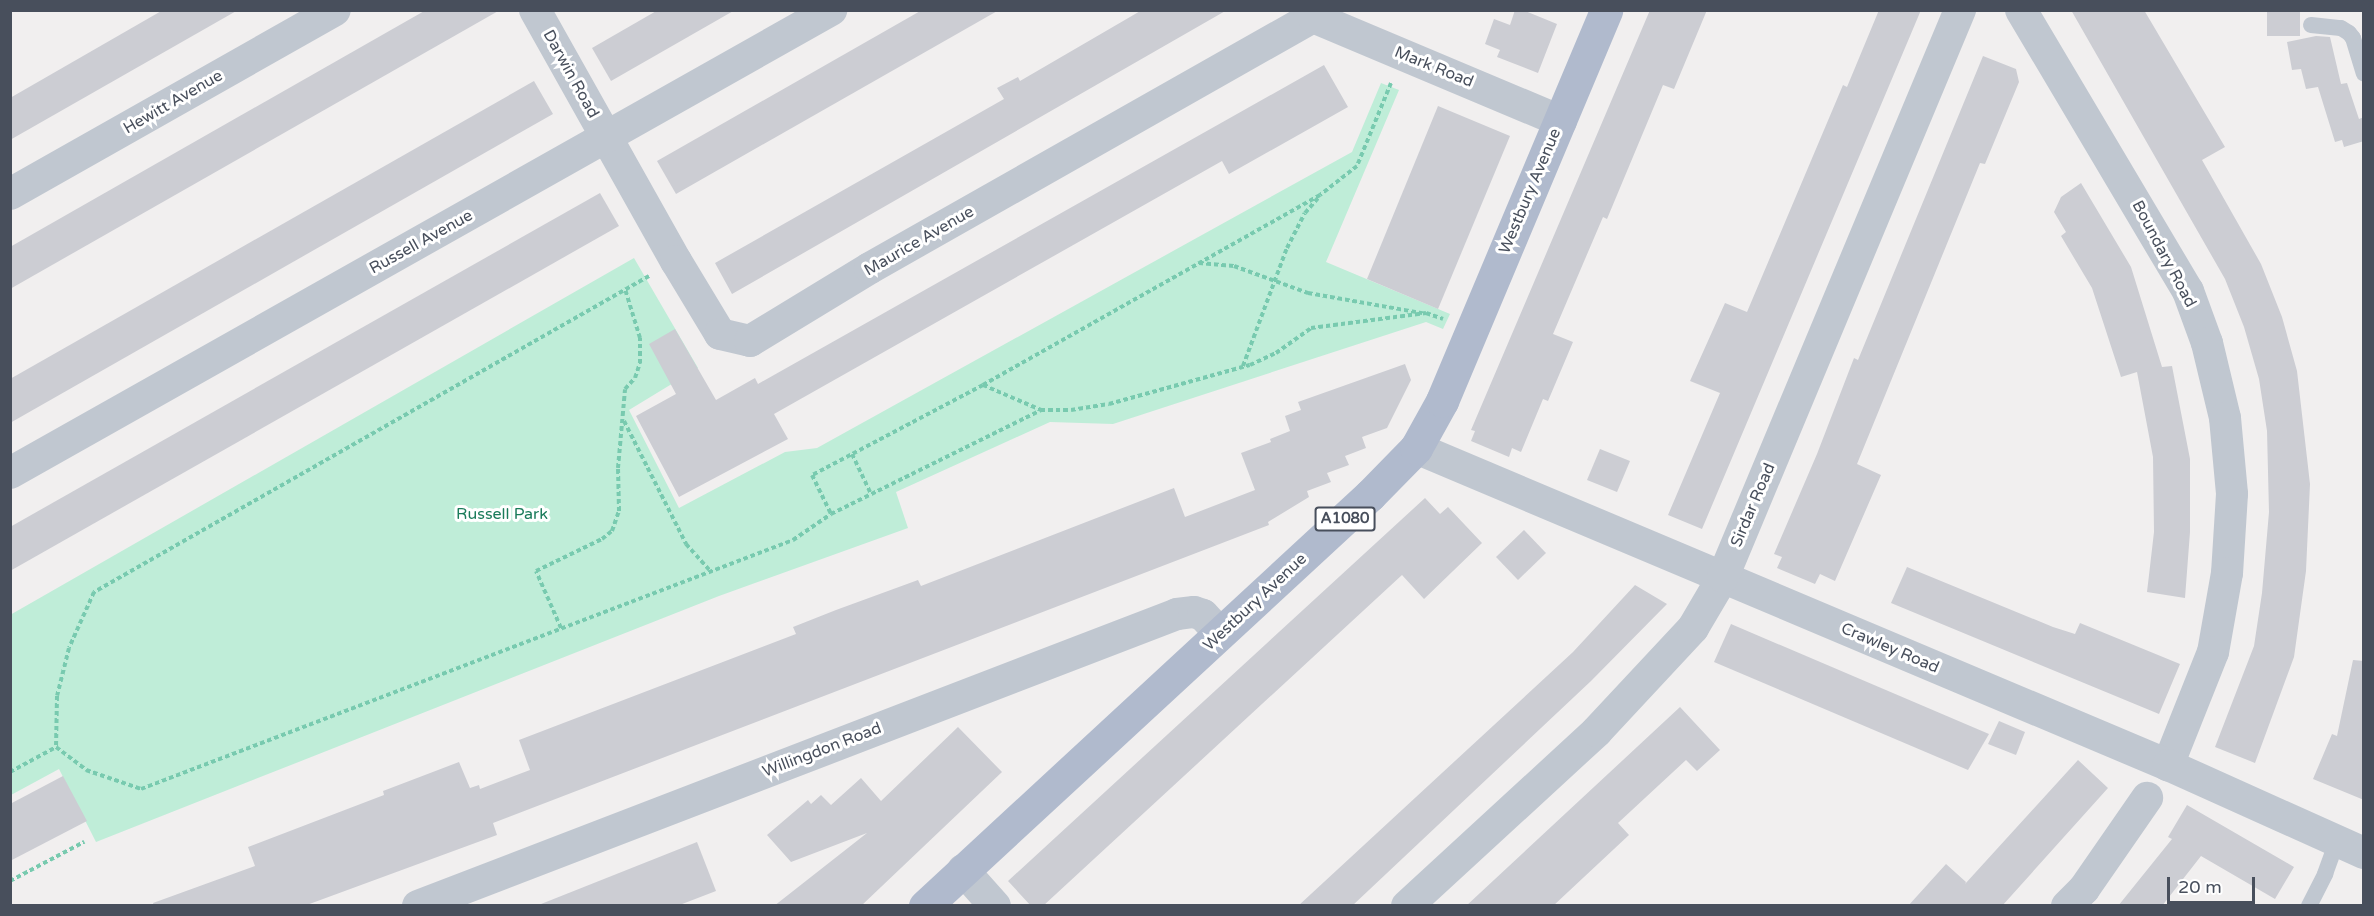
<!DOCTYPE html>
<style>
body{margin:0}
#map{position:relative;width:2374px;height:916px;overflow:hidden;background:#f1efef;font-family:"Varela Round",sans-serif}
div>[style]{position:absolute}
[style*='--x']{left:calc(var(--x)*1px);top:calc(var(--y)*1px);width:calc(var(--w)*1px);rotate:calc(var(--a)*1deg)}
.green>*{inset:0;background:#bfedd8}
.building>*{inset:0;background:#cccdd3}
.path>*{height:4px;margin-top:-2px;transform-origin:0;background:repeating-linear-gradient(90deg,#78caaf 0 4.5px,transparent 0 7.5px)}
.lane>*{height:16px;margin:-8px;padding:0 8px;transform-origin:8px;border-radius:8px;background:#c0c7d0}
.street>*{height:32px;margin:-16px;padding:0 16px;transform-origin:16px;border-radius:16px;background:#c0c7d0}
.primary>*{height:33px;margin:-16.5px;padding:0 16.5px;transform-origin:16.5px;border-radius:16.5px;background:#b0bacd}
span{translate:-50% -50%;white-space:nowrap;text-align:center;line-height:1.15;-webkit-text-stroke:6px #fff;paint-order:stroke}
.shield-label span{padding:2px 4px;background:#fff;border:2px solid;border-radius:4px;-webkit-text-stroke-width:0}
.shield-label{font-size:15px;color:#484f5c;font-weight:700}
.street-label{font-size:16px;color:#484f5c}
.park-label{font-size:16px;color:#1a7b5a}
.frame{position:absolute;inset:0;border:12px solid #484f5c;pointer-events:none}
.scale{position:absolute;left:2167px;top:877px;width:88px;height:27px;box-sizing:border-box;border:3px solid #484f5c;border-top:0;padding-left:8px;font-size:18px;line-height:21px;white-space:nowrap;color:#484f5c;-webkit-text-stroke:4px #fff;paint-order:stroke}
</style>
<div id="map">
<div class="green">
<i style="clip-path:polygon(1381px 83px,1399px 90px,1326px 262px,1450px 314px,1443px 329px,1426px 322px,1113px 424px,1050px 422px,896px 492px,908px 528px,719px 596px,96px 842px,59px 769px,11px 795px,10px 615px,634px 258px,698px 368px,629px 410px,679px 508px,785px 452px,817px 448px,1352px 152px)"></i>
</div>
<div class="building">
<i style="clip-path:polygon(163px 10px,238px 10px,10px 140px,10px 98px)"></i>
<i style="clip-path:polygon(426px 10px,500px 10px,10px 289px,10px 247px)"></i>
<i style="clip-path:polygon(658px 10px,735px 10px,611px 81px,592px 48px)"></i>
<i style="clip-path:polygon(922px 10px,999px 10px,676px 194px,657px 161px)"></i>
<i style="clip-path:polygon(1142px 10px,1227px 10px,732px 294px,715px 263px,1004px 99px,997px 88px,1018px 77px,1020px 81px)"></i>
<i style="clip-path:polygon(1515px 10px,1523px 10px,1557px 24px,1538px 73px,1497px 57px,1500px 50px,1485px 44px,1494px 19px,1510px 25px)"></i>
<i style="clip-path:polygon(1650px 10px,1707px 10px,1674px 89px,1663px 85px,1607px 219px,1603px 217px,1553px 334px,1573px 342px,1548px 401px,1543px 399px,1521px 452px,1512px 448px,1509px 457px,1471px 441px,1475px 431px,1471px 430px)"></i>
<i style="clip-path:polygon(1879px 10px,1921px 10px,1702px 529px,1668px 515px,1720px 393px,1690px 381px,1725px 303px,1747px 312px,1843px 85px,1847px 87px)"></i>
<i style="clip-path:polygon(2071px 10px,2144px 10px,2225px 147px,2202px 160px,2261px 264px,2282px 317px,2297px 371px,2310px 484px,2306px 571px,2294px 657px,2255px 763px,2215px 747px,2254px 646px,2262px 593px,2269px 512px,2267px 431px,2259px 379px,2244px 327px,2225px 279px)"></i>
<i style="clip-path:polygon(2267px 11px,2300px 12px,2300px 36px,2267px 36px)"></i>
<i style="clip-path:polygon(2316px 36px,2330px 37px,2341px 84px,2347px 83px,2359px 119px,2364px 117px,2364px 141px,2344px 147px,2342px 140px,2335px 142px,2318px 87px,2306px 89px,2301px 69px,2292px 70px,2287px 42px)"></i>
<i style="clip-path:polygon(1983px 56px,2016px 69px,2019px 82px,1985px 164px,1980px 163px,1857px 464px,1881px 475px,1835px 581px,1820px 574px,1815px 584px,1777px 568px,1782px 557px,1774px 554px,1817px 454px,1854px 358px,1858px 360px)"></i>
<i style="clip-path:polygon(1324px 65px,1348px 107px,1229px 174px,1222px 161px,774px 414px,788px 439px,679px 497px,636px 416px,676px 394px,649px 344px,675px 329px,716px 400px,755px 378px,758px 384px)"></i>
<i style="clip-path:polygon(534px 81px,553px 114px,10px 423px,10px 379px)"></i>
<i style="clip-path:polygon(1438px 106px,1510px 136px,1438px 309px,1367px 279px)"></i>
<i style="clip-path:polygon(2081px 183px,2131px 267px,2162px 367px,2172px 366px,2190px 459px,2190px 532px,2185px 598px,2147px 592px,2154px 532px,2153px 457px,2137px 372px,2121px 377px,2092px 288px,2061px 236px,2066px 232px,2054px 212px,2061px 197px)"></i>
<i style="clip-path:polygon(600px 193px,619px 226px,10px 571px,10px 527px)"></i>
<i style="clip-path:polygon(1405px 364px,1411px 380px,1387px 428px,1362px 437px,1366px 448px,1345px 456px,1349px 465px,1327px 473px,1331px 482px,1307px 491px,1309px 497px,1268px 522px,1269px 525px,493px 823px,497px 835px,304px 906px,154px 906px,153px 903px,255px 866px,248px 847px,384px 795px,383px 791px,459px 762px,470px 788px,479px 785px,480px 789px,530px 770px,519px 740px,796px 634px,793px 627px,836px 610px,918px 580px,921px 586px,1174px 488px,1185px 517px,1255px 490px,1241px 453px,1271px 442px,1270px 439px,1290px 431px,1285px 416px,1301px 410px,1298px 402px)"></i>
<i style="clip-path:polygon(1600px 449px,1630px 461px,1617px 492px,1587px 480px)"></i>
<i style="clip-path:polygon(1425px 498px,1440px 514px,1448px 507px,1482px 543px,1424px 599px,1402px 575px,1043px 906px,1031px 906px,1008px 881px)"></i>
<i style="clip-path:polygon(1524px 530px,1546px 553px,1518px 580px,1496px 557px)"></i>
<i style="clip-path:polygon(1907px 567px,2053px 627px,2075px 634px,2080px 623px,2180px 664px,2159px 714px,1891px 603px)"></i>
<i style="clip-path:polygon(1635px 585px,1667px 604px,1591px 681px,1352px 906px,1298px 906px,1573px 652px)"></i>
<i style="clip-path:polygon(1731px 624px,1989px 734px,1968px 770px,1714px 662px)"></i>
<i style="clip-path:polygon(2353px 660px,2364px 661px,2364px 800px,2313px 779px,2332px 734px,2337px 736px)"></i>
<i style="clip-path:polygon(1680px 707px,1720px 750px,1697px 771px,1686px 760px,1618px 823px,1629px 835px,1553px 906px,1466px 906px)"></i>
<i style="clip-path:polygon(1999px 721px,2025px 732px,2016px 755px,1988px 744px)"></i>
<i style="clip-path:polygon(958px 727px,1002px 772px,861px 906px,774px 906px,867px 833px,791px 862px,767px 835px,808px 800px,811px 804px,821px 795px,831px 805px,861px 778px,881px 801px)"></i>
<i style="clip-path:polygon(2078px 760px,2108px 788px,2002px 906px,1908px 906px,1946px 864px,1966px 882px,1965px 884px)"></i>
<i style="clip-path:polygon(63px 776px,87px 821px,10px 861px,10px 804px)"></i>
<i style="clip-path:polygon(2187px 805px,2294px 867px,2275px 899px,2201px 856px,2162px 906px,2118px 906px,2172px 839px,2168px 837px)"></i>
<i style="clip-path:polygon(697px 842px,716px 891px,677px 906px,536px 906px)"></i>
</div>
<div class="path">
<i style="--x:1391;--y:83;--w:90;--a:112.3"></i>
<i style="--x:1357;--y:166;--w:47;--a:141.9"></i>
<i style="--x:1320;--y:195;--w:387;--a:150.6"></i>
<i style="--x:983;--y:385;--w:193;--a:152.2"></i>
<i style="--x:812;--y:475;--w:43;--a:64"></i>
<i style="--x:831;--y:514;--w:234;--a:-26.3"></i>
<i style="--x:1041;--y:410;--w:30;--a:0"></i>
<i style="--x:1071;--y:410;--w:38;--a:-9"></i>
<i style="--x:1109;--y:404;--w:146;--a:-15.5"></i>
<i style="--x:1250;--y:365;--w:29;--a:-25"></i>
<i style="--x:1276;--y:353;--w:43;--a:-35.5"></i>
<i style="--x:1311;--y:328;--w:116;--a:-7.4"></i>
<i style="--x:1426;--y:313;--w:18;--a:19"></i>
<i style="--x:1199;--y:263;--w:35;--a:5"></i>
<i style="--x:1234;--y:266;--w:79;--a:20"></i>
<i style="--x:1308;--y:293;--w:116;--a:10"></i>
<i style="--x:649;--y:276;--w:639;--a:150.34"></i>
<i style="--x:94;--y:592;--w:61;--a:114.1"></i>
<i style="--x:69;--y:648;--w:49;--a:104"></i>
<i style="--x:57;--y:696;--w:51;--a:91.1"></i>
<i style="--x:56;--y:747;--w:38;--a:37"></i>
<i style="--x:86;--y:770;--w:58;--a:19.1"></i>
<i style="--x:141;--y:789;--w:698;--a:-20.9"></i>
<i style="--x:793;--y:540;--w:46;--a:-34.4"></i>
<i style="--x:1243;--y:366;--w:126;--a:-69.6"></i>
<i style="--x:1287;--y:248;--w:39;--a:-63"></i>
<i style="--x:1305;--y:213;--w:20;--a:-49"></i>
<i style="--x:983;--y:385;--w:63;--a:23.3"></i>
<i style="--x:624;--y:421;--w:138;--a:63.2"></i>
<i style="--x:686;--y:544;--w:36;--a:48"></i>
<i style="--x:852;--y:454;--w:44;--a:64.6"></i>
<i style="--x:561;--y:628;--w:62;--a:-113.7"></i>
<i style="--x:536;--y:571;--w:73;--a:-25.9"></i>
<i style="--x:602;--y:539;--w:13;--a:-39"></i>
<i style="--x:612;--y:531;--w:21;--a:-71"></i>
<i style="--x:619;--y:511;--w:43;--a:-91.3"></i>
<i style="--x:618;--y:468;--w:79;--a:-84.9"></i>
<i style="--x:625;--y:389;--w:15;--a:-48"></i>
<i style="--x:635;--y:378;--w:16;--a:-72"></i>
<i style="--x:640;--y:363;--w:25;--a:-90"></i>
<i style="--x:640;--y:338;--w:51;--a:-107"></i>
<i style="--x:10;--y:772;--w:52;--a:-28.5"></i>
<i style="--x:10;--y:881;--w:84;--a:-27.8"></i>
</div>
<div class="lane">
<i style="--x:2311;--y:25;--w:30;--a:6"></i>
<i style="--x:2341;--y:28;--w:9;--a:32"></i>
<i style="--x:2349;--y:33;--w:6;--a:51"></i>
<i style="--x:2353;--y:38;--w:37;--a:73"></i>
<i style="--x:2309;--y:906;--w:36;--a:-63"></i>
<i style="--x:2325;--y:874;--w:35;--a:-70"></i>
</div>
<div class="street">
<i style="--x:535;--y:10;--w:288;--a:60.7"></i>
<i style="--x:676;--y:261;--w:85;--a:58.9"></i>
<i style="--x:720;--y:334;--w:31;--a:13"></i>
<i style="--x:750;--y:341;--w:140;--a:-31.3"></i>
<i style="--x:870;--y:268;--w:509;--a:-29.54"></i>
<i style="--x:1309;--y:10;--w:8;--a:60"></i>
<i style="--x:1313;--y:17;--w:269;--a:22.8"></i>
<i style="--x:2021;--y:10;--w:327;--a:59.3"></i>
<i style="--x:2188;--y:291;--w:55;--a:69.9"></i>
<i style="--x:2207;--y:343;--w:77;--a:76.5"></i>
<i style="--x:2225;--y:418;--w:76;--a:84.7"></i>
<i style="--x:2232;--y:494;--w:79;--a:93.6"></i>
<i style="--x:2227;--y:573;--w:80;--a:100"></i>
<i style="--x:2213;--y:652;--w:122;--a:111.7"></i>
<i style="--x:10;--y:194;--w:373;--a:-29.5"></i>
<i style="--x:1416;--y:448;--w:816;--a:22.86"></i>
<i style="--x:2168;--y:765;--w:215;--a:24.2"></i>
<i style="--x:10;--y:473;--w:943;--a:-29.42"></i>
<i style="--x:963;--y:870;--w:48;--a:48.4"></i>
<i style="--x:418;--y:906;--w:813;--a:-21.04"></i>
<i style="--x:1177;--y:614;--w:17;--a:-7"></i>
<i style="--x:1194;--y:612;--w:9;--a:18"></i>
<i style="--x:1203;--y:615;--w:25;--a:47"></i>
<i style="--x:1407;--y:906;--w:258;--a:-42.6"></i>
<i style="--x:1597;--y:731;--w:141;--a:-47"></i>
<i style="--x:1693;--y:628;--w:59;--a:-59.5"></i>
<i style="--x:1723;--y:577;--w:615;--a:-67.32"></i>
<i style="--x:2067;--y:906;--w:24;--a:-45"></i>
<i style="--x:2084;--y:889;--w:111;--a:-55.3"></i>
</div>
<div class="primary">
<i style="--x:925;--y:906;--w:606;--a:-42.73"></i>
<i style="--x:1370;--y:495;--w:66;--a:-45.6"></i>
<i style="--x:1416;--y:448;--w:54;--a:-61"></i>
<i style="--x:1442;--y:401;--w:424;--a:-67.2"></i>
</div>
<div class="shield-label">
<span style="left:1345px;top:519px">A1080</span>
</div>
<div class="street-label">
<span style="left:1434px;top:67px;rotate:22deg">Mark Road</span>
<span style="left:571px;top:74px;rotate:61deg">Darwin Road</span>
<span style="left:173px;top:102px;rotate:-30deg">Hewitt Avenue</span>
<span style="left:1530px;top:191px;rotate:-67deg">Westbury Avenue</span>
<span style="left:919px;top:241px;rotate:-30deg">Maurice Avenue</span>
<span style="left:421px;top:242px;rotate:-29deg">Russell Avenue</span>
<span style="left:2164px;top:254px;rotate:62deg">Boundary Road</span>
<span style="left:1753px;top:505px;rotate:-67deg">Sirdar Road</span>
<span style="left:1255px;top:602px;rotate:-43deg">Westbury Avenue</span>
<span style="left:1890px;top:648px;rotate:23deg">Crawley Road</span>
<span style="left:822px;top:750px;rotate:-21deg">Willingdon Road</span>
</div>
<div class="park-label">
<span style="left:502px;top:514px">Russell Park</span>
</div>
<div class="frame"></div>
<div class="scale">20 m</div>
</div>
